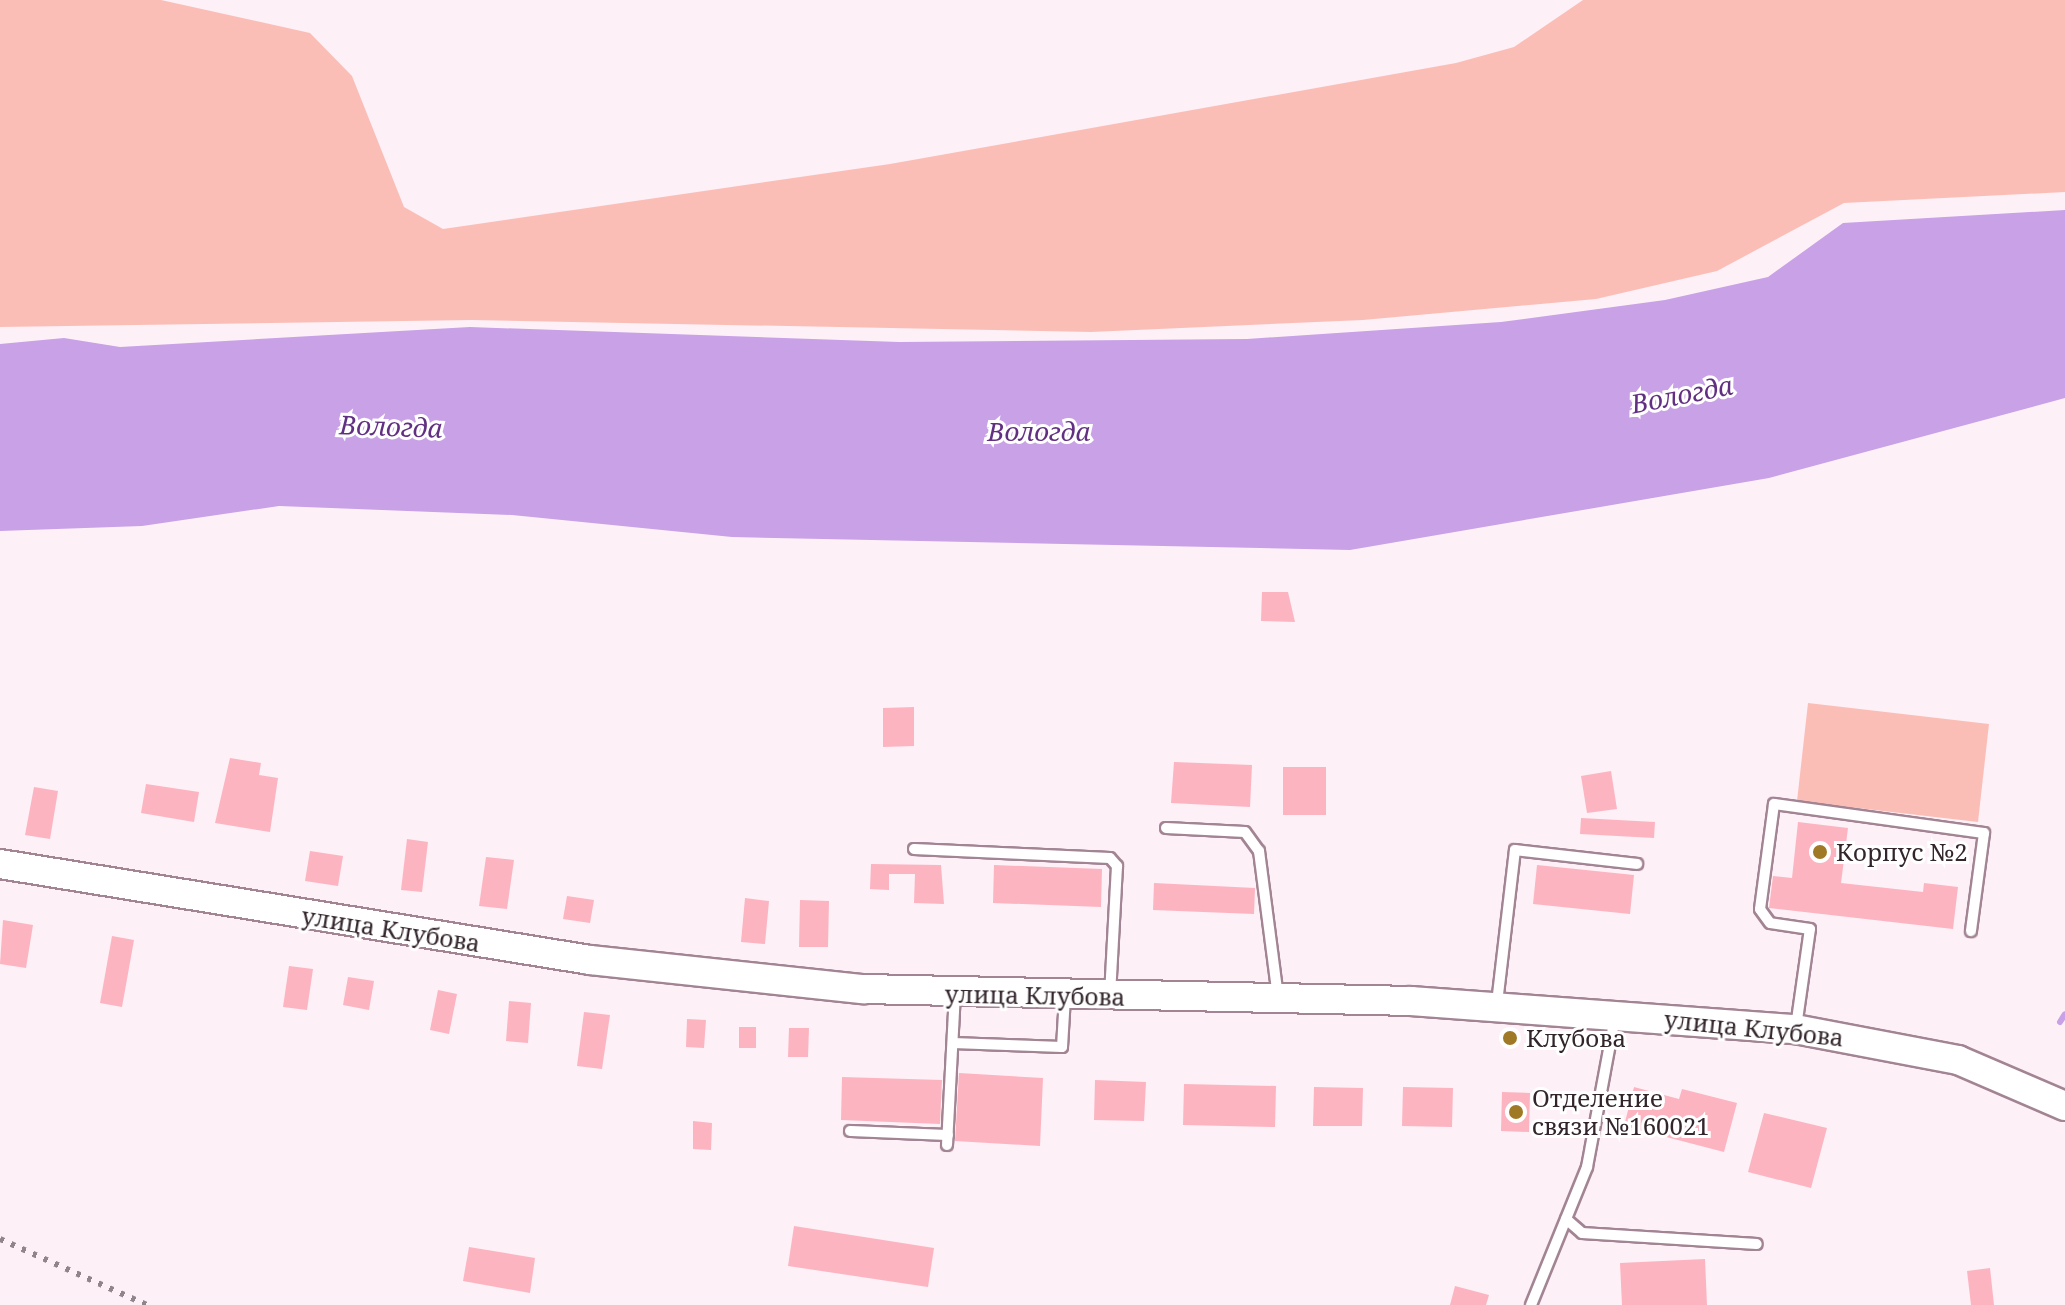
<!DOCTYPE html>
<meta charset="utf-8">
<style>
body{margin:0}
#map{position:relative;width:2065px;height:1305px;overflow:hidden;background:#fef0f7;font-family:"Noto Serif",serif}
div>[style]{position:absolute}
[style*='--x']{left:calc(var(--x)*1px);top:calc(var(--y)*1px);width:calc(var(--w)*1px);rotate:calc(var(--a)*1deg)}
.green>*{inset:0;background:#fbbeb7}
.water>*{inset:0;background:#c8a1e7}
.stream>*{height:6px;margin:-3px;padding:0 3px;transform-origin:3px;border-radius:3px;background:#c8a1e7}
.building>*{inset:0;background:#fcb4c1}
.roads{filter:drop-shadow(2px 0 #a28493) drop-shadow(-2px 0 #a28493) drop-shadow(0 2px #a28493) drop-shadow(0 -2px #a28493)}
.lane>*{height:10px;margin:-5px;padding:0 5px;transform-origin:5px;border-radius:5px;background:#fff}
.secondary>*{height:28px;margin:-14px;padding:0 14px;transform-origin:14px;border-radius:14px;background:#fff}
.rail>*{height:6px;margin-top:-3px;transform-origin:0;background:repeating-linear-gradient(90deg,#91848a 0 4px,transparent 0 12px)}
.dots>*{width:22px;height:22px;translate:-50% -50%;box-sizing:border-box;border:4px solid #fff;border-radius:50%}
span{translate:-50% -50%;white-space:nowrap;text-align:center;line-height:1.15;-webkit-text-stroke:6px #fff;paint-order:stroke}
.poi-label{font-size:24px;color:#32262c}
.left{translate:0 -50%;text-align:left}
.street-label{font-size:24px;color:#32262c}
.water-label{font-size:26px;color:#623082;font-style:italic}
</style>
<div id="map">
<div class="green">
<i style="clip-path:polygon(0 0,161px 0,310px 33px,352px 76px,404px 207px,443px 229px,890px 164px,1456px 63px,1514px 47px,1583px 0,2065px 0,2065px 192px,1844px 203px,1717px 271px,1596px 299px,1363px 320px,1091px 332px,472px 320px,0 327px)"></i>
<i style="clip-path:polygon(1808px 703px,1989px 724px,1978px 822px,1797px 801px)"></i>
</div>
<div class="water">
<i style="clip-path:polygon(2065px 210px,2065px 398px,1769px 478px,1350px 550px,732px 537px,512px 515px,279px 506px,142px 526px,0 531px,0 344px,64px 338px,120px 347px,470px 327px,899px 342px,1247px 339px,1501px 322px,1665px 300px,1768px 277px,1843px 223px)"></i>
</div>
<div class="stream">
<i style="--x:2060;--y:1022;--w:9;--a:-58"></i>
</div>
<div class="building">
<i style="clip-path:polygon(1262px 592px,1288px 592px,1295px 622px,1261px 621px)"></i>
<i style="clip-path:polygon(914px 707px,914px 746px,883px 747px,883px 708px)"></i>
<i style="clip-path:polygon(230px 758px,261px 763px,259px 775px,278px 778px,270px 832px,215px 823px)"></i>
<i style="clip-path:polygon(1174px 762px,1252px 765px,1250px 807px,1171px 803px)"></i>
<i style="clip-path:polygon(1283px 767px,1326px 767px,1326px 815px,1283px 815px)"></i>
<i style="clip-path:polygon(1611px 771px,1617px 809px,1587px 813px,1581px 776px)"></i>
<i style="clip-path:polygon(146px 784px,199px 792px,194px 822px,141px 813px)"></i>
<i style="clip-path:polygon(34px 787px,58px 791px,50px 839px,25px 835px)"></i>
<i style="clip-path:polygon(1581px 818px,1655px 822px,1654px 838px,1580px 834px)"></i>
<i style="clip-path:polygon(1798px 822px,1848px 828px,1841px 883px,1923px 892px,1924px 883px,1958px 887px,1953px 929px,1769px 908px,1773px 876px,1792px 878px)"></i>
<i style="clip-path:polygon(407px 839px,428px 842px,422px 892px,401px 890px)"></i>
<i style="clip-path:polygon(310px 851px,343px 856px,338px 886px,305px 881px)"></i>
<i style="clip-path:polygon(486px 857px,514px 860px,507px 909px,479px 906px)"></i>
<i style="clip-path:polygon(871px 864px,941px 865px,944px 904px,914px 903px,915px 874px,889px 874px,889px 890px,870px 889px)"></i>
<i style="clip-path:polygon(994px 865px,1102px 869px,1101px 907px,993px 903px)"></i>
<i style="clip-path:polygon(1537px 865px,1634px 875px,1630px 914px,1533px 904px)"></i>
<i style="clip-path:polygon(1154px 883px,1255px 888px,1254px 914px,1153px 910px)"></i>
<i style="clip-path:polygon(567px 896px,594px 900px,590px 923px,563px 919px)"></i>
<i style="clip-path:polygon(745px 898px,769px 901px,765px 944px,741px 942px)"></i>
<i style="clip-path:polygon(800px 900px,829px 901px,828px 947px,799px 947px)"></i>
<i style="clip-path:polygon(3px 920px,33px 925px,26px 968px,0 964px)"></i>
<i style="clip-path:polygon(112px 936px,134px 940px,122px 1007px,100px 1003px)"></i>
<i style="clip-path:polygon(289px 966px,313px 969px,307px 1010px,283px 1007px)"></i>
<i style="clip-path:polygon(348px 977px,374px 981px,369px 1010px,343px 1005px)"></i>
<i style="clip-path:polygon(438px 990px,457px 994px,449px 1034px,430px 1030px)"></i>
<i style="clip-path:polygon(509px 1001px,531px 1003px,528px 1043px,506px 1041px)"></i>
<i style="clip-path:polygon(584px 1012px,610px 1015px,602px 1069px,577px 1066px)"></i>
<i style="clip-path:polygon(687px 1019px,706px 1020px,704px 1048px,686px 1047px)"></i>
<i style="clip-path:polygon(739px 1027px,756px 1027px,756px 1048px,739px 1048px)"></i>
<i style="clip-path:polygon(789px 1028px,809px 1028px,808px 1057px,788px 1057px)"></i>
<i style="clip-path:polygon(959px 1073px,1043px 1078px,1040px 1146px,955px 1141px)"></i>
<i style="clip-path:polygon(842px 1077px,942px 1080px,940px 1124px,841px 1120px)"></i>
<i style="clip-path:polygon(1095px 1080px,1146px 1082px,1144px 1121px,1094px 1120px)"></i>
<i style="clip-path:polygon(1184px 1084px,1276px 1086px,1275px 1127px,1183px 1125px)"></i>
<i style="clip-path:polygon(1314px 1087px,1363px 1088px,1362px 1126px,1313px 1126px)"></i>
<i style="clip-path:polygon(1403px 1087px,1453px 1088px,1452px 1127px,1402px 1126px)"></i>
<i style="clip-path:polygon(1634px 1087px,1679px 1099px,1682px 1089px,1737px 1103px,1724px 1152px,1624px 1126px)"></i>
<i style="clip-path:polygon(1502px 1092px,1530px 1093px,1529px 1132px,1501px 1131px)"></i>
<i style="clip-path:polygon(1764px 1113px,1827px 1128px,1811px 1188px,1748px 1172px)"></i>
<i style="clip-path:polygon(693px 1121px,712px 1123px,711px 1150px,693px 1149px)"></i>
<i style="clip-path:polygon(794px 1226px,934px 1248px,928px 1287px,788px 1266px)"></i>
<i style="clip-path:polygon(469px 1247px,535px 1258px,530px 1293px,463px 1281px)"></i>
<i style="clip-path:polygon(1705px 1259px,1707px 1305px,1622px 1305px,1620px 1263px)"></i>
<i style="clip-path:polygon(1990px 1268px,1994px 1305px,1971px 1305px,1967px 1271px)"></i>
<i style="clip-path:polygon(1455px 1286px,1489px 1295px,1486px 1305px,1450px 1305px)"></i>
</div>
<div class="roads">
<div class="lane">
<i style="--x:1166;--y:828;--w:79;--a:2.9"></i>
<i style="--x:1245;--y:832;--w:24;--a:54"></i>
<i style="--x:1259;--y:851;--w:148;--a:82.6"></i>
<i style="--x:914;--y:849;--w:196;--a:2.6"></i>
<i style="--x:1110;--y:858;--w:11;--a:49"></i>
<i style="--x:1117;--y:866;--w:128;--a:93.1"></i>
<i style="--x:1497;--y:1003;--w:154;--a:-83.3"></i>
<i style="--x:1515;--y:850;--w:123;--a:6.5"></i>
<i style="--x:1796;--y:1027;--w:99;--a:-81.9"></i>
<i style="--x:1810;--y:929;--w:40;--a:-171.5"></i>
<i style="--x:1770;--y:923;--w:17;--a:-126"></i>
<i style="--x:1760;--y:909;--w:106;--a:-82.4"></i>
<i style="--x:1774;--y:804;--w:212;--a:7.9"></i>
<i style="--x:1984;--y:833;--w:99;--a:97.6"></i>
<i style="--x:953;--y:1043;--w:109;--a:2.1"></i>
<i style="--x:1062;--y:1047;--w:50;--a:-86.6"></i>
<i style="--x:850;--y:1131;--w:98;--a:2.3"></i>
<i style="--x:947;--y:1145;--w:152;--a:-87"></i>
<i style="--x:1566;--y:1219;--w:21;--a:41"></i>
<i style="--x:1582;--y:1233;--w:175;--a:3.6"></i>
<i style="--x:1531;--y:1305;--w:149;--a:-67.9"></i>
<i style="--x:1587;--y:1167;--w:153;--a:-79.4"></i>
</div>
<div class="secondary">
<i style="--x:0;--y:864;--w:598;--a:9.24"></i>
<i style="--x:590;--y:960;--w:275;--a:6.1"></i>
<i style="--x:863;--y:989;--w:548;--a:1.25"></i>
<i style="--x:1411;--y:1001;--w:385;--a:4.2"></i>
<i style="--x:1795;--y:1029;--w:166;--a:10.8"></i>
<i style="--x:1958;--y:1060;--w:116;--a:23.3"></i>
</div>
</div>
<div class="rail">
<i style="--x:0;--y:1239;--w:161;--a:24.2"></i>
</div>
<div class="dots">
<i style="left:1820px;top:852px;background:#a07926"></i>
<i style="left:1510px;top:1038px;background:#a07926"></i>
<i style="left:1516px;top:1112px;background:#a07926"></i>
</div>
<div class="poi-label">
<span class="left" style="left:1836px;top:852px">Корпус №2</span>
<span class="left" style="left:1526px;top:1038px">Клубова</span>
<span class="left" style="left:1532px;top:1112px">Отделение<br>связи №160021</span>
</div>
<div class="street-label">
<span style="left:391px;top:929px;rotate:9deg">улица Клубова</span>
<span style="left:1035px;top:995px;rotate:1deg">улица Клубова</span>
<span style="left:1754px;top:1028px;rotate:6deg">улица Клубова</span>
</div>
<div class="water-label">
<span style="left:1682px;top:395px;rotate:-11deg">Вологда</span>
<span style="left:391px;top:427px;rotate:2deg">Вологда</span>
<span style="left:1039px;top:432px">Вологда</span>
</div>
</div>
